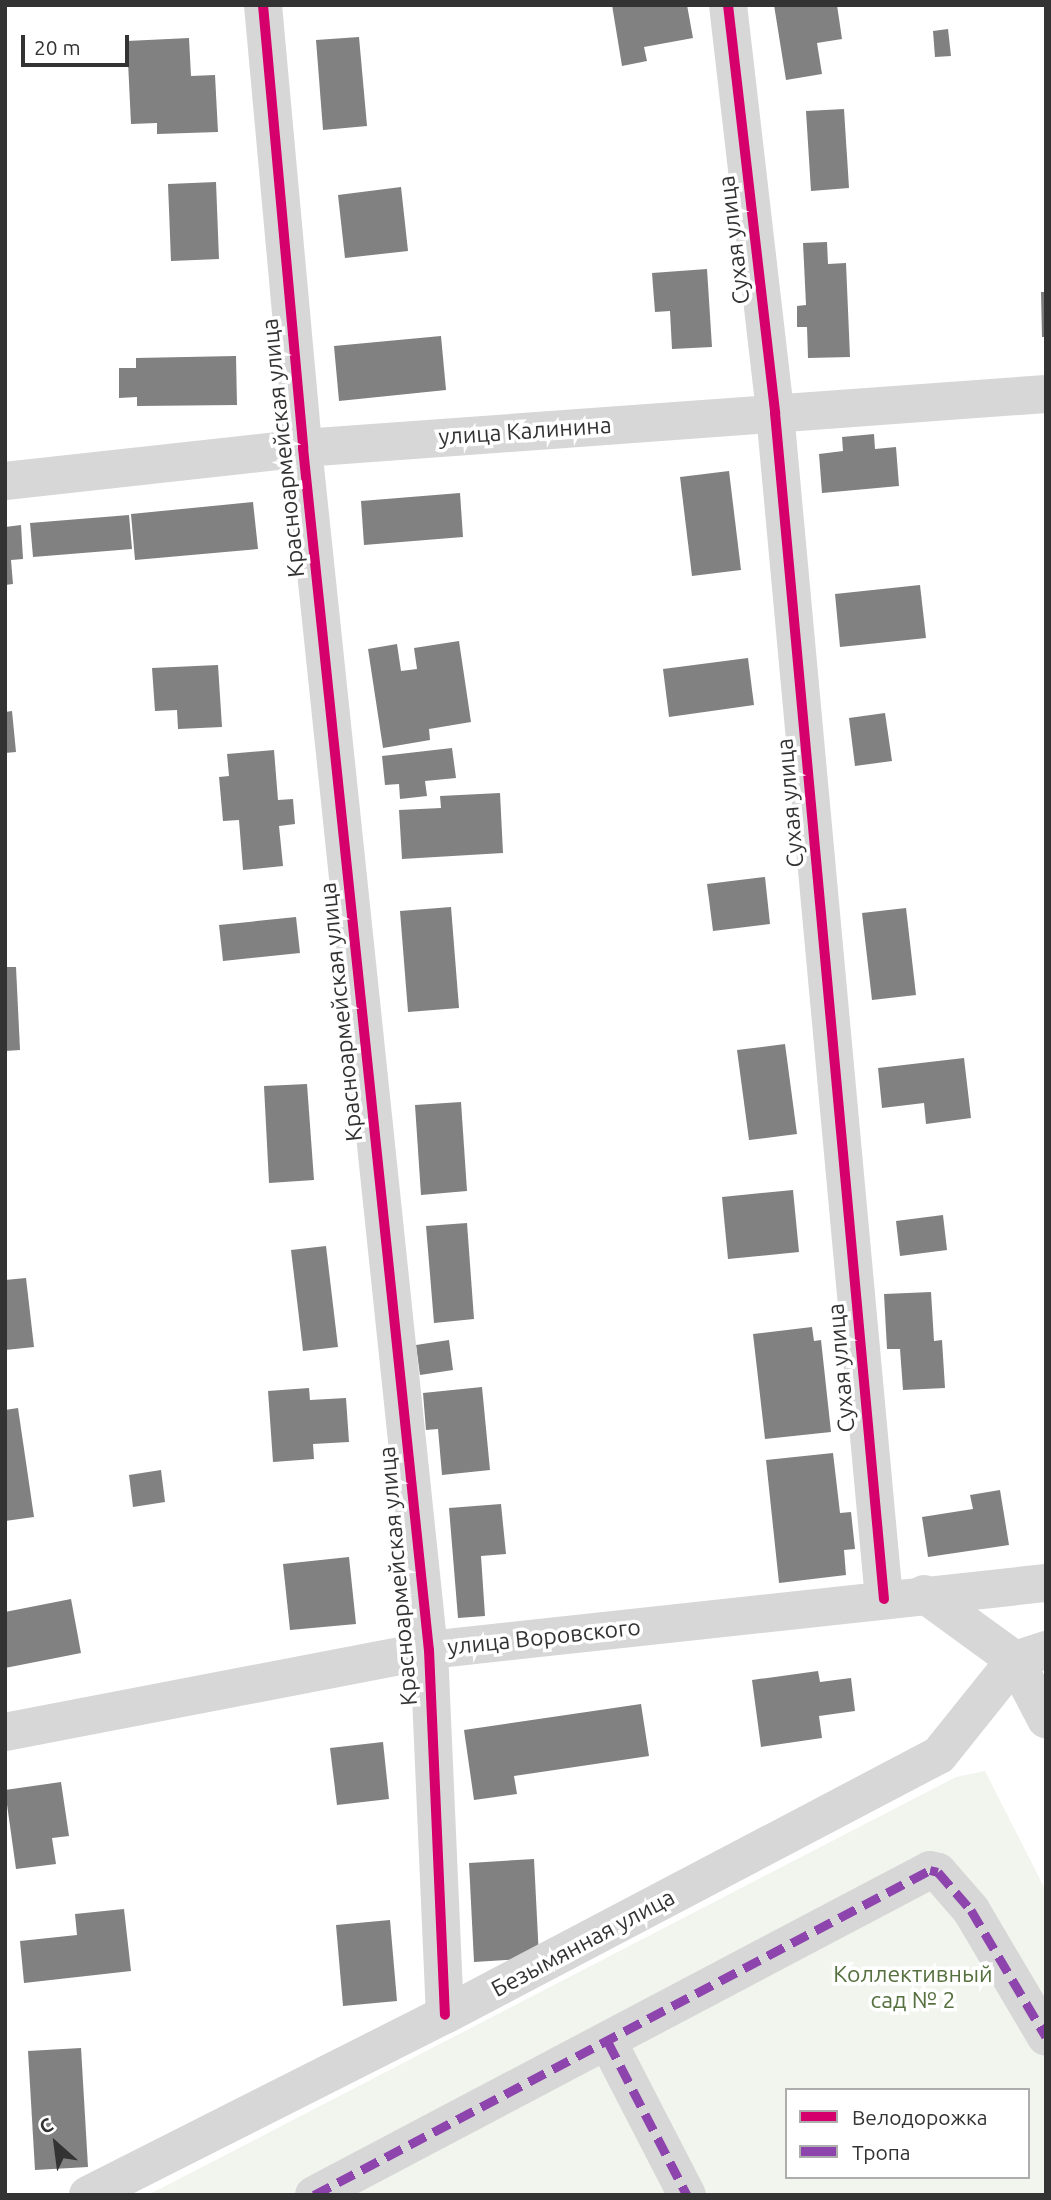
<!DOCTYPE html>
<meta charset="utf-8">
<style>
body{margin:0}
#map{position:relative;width:1051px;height:2200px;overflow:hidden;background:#fff;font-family:Ubuntu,sans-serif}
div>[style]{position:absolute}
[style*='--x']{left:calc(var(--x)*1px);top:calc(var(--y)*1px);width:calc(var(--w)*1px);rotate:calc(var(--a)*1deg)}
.green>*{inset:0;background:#f1f5ed}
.building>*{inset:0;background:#818181}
.minor>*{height:38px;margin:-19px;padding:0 19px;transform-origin:19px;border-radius:19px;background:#d7d7d7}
.quiet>*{height:9px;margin-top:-4.5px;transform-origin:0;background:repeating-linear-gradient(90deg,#8e44ad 0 18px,transparent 0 27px)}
.cycleway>*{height:10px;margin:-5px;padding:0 5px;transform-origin:5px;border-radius:5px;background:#d6006c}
span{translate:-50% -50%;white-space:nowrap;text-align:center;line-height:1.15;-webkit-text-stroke:7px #fff;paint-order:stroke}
.street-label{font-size:23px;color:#333}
.park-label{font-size:23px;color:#56703f}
.frame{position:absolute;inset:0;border:7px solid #333;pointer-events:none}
.legend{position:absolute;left:785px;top:2088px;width:245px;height:91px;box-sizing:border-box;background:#fff;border:2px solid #adadad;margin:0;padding:9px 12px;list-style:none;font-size:21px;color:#333}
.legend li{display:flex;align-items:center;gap:14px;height:35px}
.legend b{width:35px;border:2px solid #adadad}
.north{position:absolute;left:21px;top:2109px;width:70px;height:70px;-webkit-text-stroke:5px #fff;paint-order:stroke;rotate:332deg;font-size:19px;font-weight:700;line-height:28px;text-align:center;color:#333}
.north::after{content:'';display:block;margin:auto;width:24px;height:32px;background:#333;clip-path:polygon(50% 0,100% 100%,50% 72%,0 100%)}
.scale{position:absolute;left:21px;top:35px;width:108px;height:32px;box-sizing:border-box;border:4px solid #333;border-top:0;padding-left:9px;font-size:21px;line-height:24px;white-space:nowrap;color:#333;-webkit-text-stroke:5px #fff;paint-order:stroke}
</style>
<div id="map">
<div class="green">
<i style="clip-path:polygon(evenodd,985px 1771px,1046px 1891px,1046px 2195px,148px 2195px,956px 1777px,985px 1771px,787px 2090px,1028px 2090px,1028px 2177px,787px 2177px,787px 2090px)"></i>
</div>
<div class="building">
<i style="clip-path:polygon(612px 5px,687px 5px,693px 38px,644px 47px,647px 61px,622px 66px)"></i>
<i style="clip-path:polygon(774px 5px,837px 5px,842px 39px,817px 43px,822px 74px,786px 80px)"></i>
<i style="clip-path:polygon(948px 29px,951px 56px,935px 57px,933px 31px)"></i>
<i style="clip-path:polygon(359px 37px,367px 126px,323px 130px,316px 40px)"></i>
<i style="clip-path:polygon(189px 38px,191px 76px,215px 75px,218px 132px,157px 134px,157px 123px,131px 124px,127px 41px)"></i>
<i style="clip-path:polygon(844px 109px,849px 188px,811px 191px,806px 111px)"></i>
<i style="clip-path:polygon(216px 182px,219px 259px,171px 261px,168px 184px)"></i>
<i style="clip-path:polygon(401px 187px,408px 251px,345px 258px,338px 195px)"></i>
<i style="clip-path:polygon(827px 242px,828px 264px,846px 263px,850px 357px,808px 358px,807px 327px,797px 327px,797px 306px,806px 305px,803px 243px)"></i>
<i style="clip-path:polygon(707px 269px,712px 347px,672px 349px,670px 311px,655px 312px,652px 273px)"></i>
<i style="clip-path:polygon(1041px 292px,1046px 292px,1046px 337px,1042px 337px)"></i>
<i style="clip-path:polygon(441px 336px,446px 390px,339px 401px,334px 346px)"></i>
<i style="clip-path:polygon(236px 356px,237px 405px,137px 406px,137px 397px,119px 398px,119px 368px,136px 368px,136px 358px)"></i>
<i style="clip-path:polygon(874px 434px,875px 449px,896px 447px,899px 486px,822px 493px,819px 454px,843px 451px,842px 437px)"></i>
<i style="clip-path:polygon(729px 471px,741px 570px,692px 576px,680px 477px)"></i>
<i style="clip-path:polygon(460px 493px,463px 537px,364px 545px,361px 501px)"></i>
<i style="clip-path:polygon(253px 502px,258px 549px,135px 560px,131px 514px)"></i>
<i style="clip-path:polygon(129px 515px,132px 549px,33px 557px,30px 523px)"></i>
<i style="clip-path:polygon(21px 525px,23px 559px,11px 560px,13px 584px,5px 585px,5px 527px)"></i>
<i style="clip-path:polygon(920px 585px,926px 638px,840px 647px,835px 594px)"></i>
<i style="clip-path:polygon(459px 641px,471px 722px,429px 729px,430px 740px,383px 748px,368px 649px,397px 644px,401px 671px,417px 669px,414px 648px)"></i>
<i style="clip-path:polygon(748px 658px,754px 705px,669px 717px,663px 669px)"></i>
<i style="clip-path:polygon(218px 665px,222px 727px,178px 729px,177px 710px,155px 711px,152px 668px)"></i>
<i style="clip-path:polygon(12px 711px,16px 752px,5px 753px,5px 712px)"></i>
<i style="clip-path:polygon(885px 713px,892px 761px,855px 766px,849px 718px)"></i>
<i style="clip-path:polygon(452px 748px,456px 778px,425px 781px,427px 796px,400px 799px,399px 784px,385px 785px,382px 756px)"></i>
<i style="clip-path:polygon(274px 750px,278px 800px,293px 799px,295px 824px,279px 826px,283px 866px,243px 870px,239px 820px,223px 821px,219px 777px,229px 776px,227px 754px)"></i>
<i style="clip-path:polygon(500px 793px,503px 853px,402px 859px,399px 810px,441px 808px,440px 796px)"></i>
<i style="clip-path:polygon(765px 877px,770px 924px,713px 931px,707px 884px)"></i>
<i style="clip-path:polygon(451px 907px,459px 1008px,408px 1012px,400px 911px)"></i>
<i style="clip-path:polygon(906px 908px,916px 995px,872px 1000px,862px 913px)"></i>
<i style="clip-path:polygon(296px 917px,300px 953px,223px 961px,219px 925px)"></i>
<i style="clip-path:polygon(5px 967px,16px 967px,20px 1050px,5px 1051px)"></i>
<i style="clip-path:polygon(785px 1044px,797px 1134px,749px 1140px,737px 1050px)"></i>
<i style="clip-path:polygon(964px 1058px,971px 1118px,926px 1124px,924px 1103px,882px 1108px,878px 1068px)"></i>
<i style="clip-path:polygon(307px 1084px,314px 1180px,269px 1183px,264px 1086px)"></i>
<i style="clip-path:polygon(461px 1102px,467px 1191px,421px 1195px,415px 1105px)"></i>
<i style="clip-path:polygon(793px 1190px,799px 1252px,728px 1259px,722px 1197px)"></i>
<i style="clip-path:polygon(943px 1215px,947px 1250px,900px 1256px,896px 1221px)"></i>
<i style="clip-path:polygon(467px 1223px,474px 1319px,434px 1323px,426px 1226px)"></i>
<i style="clip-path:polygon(326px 1246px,338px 1347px,303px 1351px,291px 1250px)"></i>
<i style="clip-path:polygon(26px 1278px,34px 1347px,5px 1350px,5px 1280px)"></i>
<i style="clip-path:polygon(931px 1292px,934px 1341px,942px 1340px,945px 1388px,903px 1390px,900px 1349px,887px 1349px,884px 1294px)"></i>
<i style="clip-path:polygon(812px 1327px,814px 1341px,821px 1340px,831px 1432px,765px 1439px,753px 1334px)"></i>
<i style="clip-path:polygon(449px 1340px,453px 1370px,420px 1375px,416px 1345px)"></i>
<i style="clip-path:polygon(482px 1387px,490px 1470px,442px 1475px,438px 1429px,426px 1430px,423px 1393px)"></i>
<i style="clip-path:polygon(309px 1388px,310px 1400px,346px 1398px,349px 1442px,313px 1444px,314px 1459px,273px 1462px,268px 1391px)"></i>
<i style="clip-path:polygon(18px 1408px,34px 1517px,5px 1521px,5px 1410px)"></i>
<i style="clip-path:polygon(833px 1453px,840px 1513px,851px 1512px,855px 1549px,844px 1550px,846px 1575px,779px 1583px,766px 1460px)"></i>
<i style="clip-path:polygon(161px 1470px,165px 1502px,133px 1507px,129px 1475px)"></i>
<i style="clip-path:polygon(1000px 1490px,1009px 1545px,928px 1557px,922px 1517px,973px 1509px,970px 1495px)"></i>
<i style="clip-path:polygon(501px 1504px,506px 1554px,481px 1556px,485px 1616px,458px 1618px,449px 1508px)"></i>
<i style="clip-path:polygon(349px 1557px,356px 1624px,290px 1630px,283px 1564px)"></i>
<i style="clip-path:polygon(71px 1599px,81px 1653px,5px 1668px,5px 1612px)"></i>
<i style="clip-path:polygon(818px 1671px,820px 1682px,851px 1678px,855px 1711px,819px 1716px,822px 1738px,761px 1747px,752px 1680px)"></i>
<i style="clip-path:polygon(641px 1704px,649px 1756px,514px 1776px,517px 1794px,474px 1800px,464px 1730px)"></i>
<i style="clip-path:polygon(383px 1742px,389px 1799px,337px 1805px,330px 1748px)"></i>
<i style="clip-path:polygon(61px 1782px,69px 1836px,52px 1838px,56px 1864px,16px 1869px,5px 1790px)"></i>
<i style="clip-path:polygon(534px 1859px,539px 1958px,474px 1962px,469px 1863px)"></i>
<i style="clip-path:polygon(124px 1909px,131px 1971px,24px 1983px,20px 1941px,77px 1935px,75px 1914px)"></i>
<i style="clip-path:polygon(390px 1920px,397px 2001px,343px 2006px,336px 1925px)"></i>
<i style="clip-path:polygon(81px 2048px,88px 2167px,35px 2170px,28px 2051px)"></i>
</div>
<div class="minor">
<i style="--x:263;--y:5;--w:445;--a:84.8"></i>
<i style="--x:303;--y:448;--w:1209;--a:84.02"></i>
<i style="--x:429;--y:1650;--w:365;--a:87.5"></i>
<i style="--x:728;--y:5;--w:411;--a:83.4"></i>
<i style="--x:775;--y:413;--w:1191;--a:84.75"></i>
<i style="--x:5;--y:481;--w:300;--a:-6.3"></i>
<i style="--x:303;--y:448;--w:745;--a:-4.16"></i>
<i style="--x:924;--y:1594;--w:112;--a:36"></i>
<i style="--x:1015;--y:1660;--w:67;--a:62.3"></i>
<i style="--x:5;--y:1732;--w:432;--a:-10.9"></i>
<i style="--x:429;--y:1650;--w:621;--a:-6.2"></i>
<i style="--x:608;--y:2042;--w:172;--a:62.7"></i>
<i style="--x:88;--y:2195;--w:400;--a:-26.8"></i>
<i style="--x:445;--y:2015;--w:558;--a:-27.76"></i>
<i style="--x:939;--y:1755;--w:122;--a:-51.3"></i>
<i style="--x:1015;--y:1660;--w:33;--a:-18"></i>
<i style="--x:314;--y:2195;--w:696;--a:-27.82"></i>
<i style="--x:930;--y:1870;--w:8;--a:14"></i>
<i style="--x:938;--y:1872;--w:50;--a:49"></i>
<i style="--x:971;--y:1910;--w:147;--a:59.4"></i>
</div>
<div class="quiet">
<i style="--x:608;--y:2042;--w:172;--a:62.7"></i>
<i style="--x:314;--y:2195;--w:696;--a:-27.82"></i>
<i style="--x:930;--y:1870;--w:8;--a:14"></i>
<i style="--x:938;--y:1872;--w:50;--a:49"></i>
<i style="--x:971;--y:1910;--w:147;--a:59.4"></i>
</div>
<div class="cycleway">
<i style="--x:263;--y:5;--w:445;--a:84.8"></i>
<i style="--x:303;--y:448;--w:1209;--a:84.02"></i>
<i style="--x:429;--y:1650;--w:365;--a:87.5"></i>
<i style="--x:728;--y:5;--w:411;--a:83.4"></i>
<i style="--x:775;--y:413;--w:1191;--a:84.75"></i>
</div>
<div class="street-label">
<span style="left:734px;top:240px;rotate:-97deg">Сухая улица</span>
<span style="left:525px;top:431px;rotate:-4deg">улица Калинина</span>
<span style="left:283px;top:448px;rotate:-96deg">Красноармейская улица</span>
<span style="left:790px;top:803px;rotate:-95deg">Сухая улица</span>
<span style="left:341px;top:1012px;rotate:-96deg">Красноармейская улица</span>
<span style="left:841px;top:1368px;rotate:-95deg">Сухая улица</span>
<span style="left:398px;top:1576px;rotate:-95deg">Красноармейская улица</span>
<span style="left:544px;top:1637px;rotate:-6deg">улица Воровского</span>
<span style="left:583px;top:1943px;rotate:-28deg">Безымянная улица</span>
</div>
<div class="park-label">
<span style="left:913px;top:1987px">Коллективный<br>сад № 2</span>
</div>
<div class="frame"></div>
<ul class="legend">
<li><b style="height:9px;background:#d6006c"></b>Велодорожка</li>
<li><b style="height:9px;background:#8e44ad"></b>Тропа</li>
</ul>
<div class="north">С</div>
<div class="scale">20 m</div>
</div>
